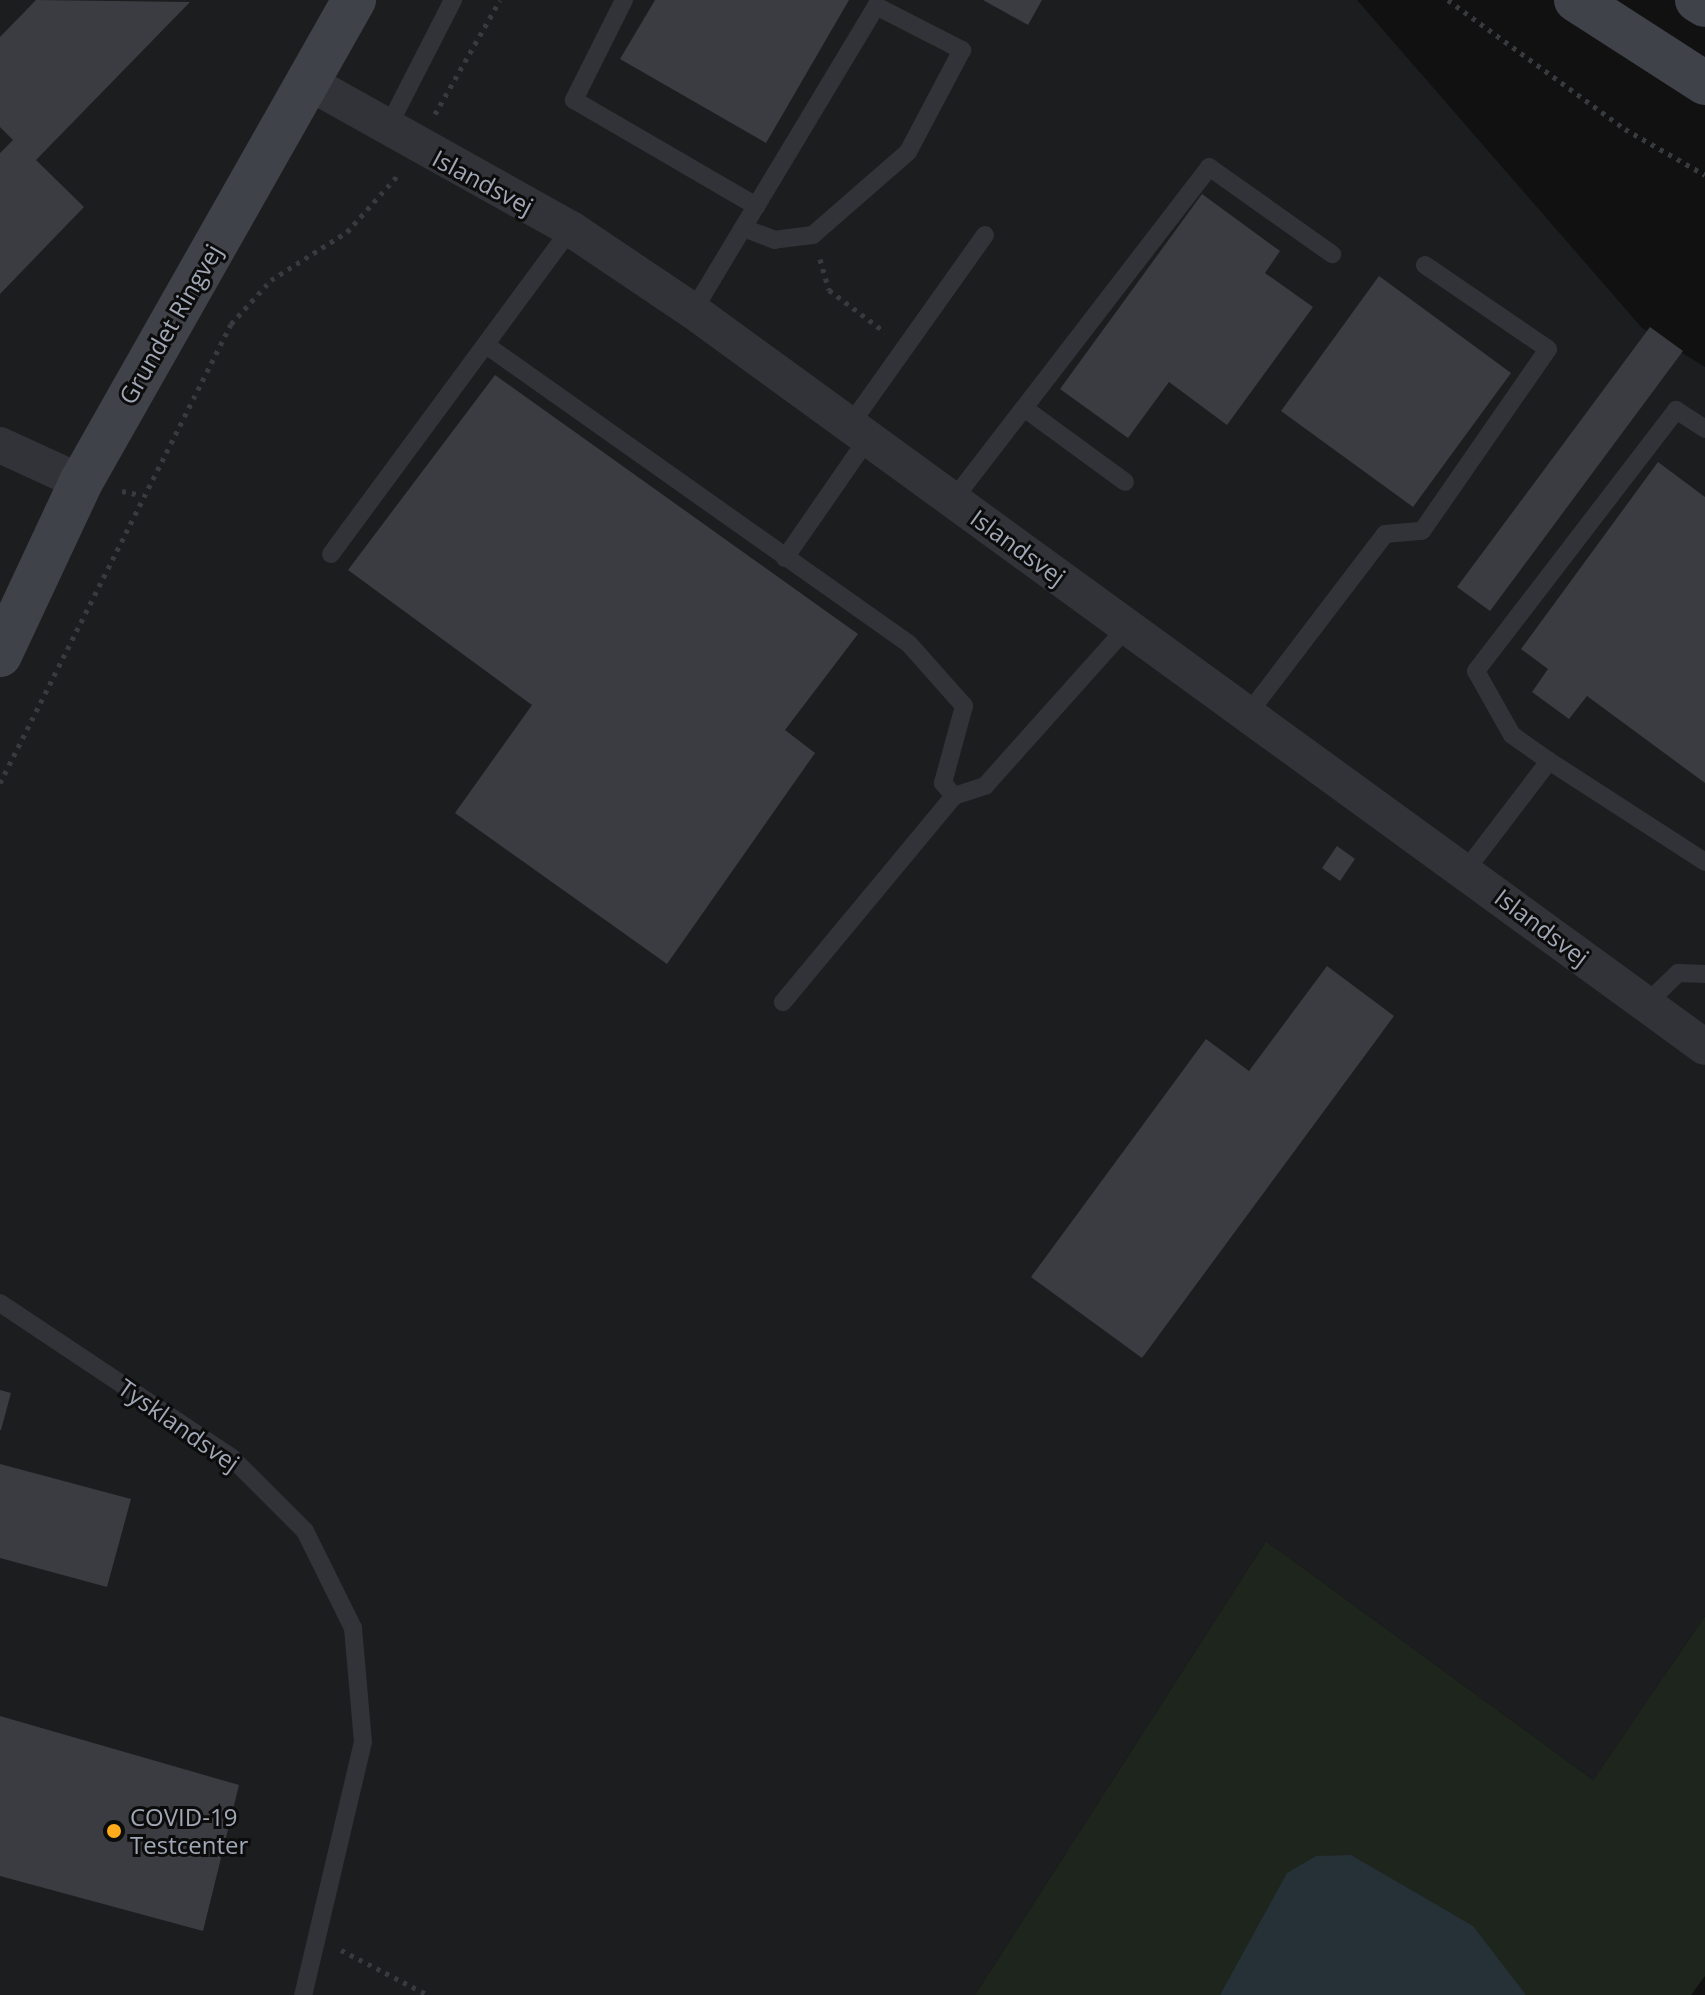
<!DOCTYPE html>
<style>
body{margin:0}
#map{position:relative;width:1705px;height:1995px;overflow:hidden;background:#111112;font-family:"Open Sans",sans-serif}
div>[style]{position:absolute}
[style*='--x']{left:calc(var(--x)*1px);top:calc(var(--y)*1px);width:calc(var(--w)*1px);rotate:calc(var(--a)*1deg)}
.built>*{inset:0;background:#1c1d1f}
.green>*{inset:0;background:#1d251d}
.water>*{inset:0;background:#263037}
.building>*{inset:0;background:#3a3c41}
.path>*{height:5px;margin-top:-2.5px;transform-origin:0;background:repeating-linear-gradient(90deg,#373a3f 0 4px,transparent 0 10px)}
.lane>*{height:18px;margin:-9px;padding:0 9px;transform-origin:9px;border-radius:9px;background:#313338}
.street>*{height:36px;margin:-18px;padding:0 18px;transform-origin:18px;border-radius:18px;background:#313338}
.secondary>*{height:44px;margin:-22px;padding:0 22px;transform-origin:22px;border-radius:22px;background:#3f4248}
.dots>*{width:22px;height:22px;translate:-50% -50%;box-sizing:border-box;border:4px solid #0c0c0d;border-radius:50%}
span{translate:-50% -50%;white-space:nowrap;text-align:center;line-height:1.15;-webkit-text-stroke:6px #0c0c0d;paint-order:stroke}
.street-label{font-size:24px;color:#a0a7b5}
.poi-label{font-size:24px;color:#a0a7b5}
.left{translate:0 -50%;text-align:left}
</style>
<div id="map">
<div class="built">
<i style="clip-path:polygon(0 0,1357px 0,1642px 328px,1705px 367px,1705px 1616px,1593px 1780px,1266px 1541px,975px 1995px,0 1995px)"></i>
</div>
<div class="green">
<i style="clip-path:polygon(1266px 1541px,1593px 1780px,1705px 1616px,1705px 1976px,1691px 1995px,975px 1995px)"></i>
</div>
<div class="water">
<i style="clip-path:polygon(1351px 1855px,1473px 1926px,1526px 1995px,1220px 1995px,1287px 1873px,1316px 1856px)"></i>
</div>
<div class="building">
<i style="clip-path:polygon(36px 0,190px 2px,36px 160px,84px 207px,0 294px,0 153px,13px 140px,0 127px,0 37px)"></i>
<i style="clip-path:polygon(655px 0,849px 0,766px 143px,620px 59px)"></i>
<i style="clip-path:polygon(983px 0,1042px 0,1028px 25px)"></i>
<i style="clip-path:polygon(1202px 194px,1280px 251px,1265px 273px,1313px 307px,1227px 425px,1169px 382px,1128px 438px,1060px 389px)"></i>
<i style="clip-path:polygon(1379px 276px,1511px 373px,1413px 507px,1281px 411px)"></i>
<i style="clip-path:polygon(1650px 327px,1683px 351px,1490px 611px,1457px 587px)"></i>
<i style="clip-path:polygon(495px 375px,858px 634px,785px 730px,815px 753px,667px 964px,455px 813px,532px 705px,348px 570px)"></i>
<i style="clip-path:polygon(1658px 462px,1705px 497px,1705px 783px,1587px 696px,1569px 719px,1532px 692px,1548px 669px,1521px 649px)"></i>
<i style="clip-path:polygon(1337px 846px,1355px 859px,1340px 881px,1322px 868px)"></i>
<i style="clip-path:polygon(1327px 966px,1394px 1016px,1142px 1358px,1031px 1277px,1206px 1039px,1249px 1071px)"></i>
<i style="clip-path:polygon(0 1390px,11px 1393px,1px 1430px,0 1430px)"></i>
<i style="clip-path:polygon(0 1464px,131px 1499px,107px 1587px,0 1558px)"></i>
<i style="clip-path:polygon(0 1716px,239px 1785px,203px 1931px,0 1876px)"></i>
</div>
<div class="path">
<i style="--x:1448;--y:0;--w:219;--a:36.1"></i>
<i style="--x:1625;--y:129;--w:92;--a:29.9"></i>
<i style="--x:435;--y:114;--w:131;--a:-60.3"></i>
<i style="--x:820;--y:259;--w:32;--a:74"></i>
<i style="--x:829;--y:290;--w:70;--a:36.9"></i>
<i style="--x:122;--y:491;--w:19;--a:12"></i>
<i style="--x:0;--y:783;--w:514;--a:-63.29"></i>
<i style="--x:231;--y:324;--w:59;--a:-47.7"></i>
<i style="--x:271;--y:280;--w:90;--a:-32.3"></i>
<i style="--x:347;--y:232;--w:78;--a:-48.1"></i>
<i style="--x:341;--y:1950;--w:98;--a:27.3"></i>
</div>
<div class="lane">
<i style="--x:624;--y:0;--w:112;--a:116.6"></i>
<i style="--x:574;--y:100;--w:211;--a:30.2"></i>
<i style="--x:387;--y:129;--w:145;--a:-62.9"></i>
<i style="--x:693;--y:311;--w:356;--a:-59"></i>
<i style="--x:876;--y:6;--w:97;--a:27.1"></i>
<i style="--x:962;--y:50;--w:115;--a:117.9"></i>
<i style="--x:908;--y:152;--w:126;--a:138.9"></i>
<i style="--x:813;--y:235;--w:38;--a:173"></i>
<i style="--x:775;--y:240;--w:34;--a:-159"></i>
<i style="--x:486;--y:345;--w:518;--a:35.25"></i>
<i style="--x:909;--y:644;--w:83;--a:48.4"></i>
<i style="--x:964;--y:706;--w:80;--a:105.3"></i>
<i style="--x:943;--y:783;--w:17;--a:50"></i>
<i style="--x:954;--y:796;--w:268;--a:129.7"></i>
<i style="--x:1024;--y:408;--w:125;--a:36.2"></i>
<i style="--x:850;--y:425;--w:233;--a:-54.6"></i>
<i style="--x:953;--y:500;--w:420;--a:-52.4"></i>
<i style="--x:1209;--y:167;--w:151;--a:35.3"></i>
<i style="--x:331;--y:554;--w:404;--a:-53.6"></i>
<i style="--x:785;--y:558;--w:146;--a:-55.3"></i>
<i style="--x:1248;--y:714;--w:226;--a:-52.7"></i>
<i style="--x:1385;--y:534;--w:37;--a:-5"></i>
<i style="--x:1422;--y:531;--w:221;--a:-55.3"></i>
<i style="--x:1548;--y:349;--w:149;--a:-145.7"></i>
<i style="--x:1549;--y:761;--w:186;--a:32.9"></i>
<i style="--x:954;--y:796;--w:33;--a:-18"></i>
<i style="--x:985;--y:786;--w:213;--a:-48.2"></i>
<i style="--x:1466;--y:870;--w:137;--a:-52.7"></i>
<i style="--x:1549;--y:761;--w:45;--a:-144.9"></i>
<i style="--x:1512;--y:735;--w:73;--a:-119.4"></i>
<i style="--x:1476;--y:671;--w:329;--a:-52.5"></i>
<i style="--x:1676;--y:410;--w:35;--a:33"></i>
<i style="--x:1646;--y:1004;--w:45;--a:-44.1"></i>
<i style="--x:1678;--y:973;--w:27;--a:2"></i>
<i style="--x:0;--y:1303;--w:279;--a:33.7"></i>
<i style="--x:232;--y:1458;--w:103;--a:45"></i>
<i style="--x:305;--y:1531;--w:108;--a:63.7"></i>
<i style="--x:353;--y:1628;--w:114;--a:85"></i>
<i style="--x:363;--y:1742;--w:260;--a:103.3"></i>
</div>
<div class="street">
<i style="--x:308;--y:82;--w:301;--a:29.2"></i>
<i style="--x:571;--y:229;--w:147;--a:33.9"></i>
<i style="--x:693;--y:311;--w:1251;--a:36.03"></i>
<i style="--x:0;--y:445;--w:89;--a:24.6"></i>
</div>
<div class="secondary">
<i style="--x:1576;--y:0;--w:153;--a:32.8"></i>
<i style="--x:1697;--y:0;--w:9;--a:32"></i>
<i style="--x:0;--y:655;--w:191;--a:-64.9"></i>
<i style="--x:81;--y:482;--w:554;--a:-60.47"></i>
</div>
<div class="dots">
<i style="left:114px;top:1831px;background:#ffab1c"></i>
</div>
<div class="street-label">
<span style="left:483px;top:182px;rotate:28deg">Islandsvej</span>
<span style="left:170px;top:324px;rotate:-60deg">Grundet Ringvej</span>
<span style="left:1018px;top:547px;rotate:36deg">Islandsvej</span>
<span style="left:1542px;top:927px;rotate:37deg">Islandsvej</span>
<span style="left:179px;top:1425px;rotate:35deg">Tysklandsvej</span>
</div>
<div class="poi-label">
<span class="left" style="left:130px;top:1831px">COVID-19<br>Testcenter</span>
</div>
</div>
